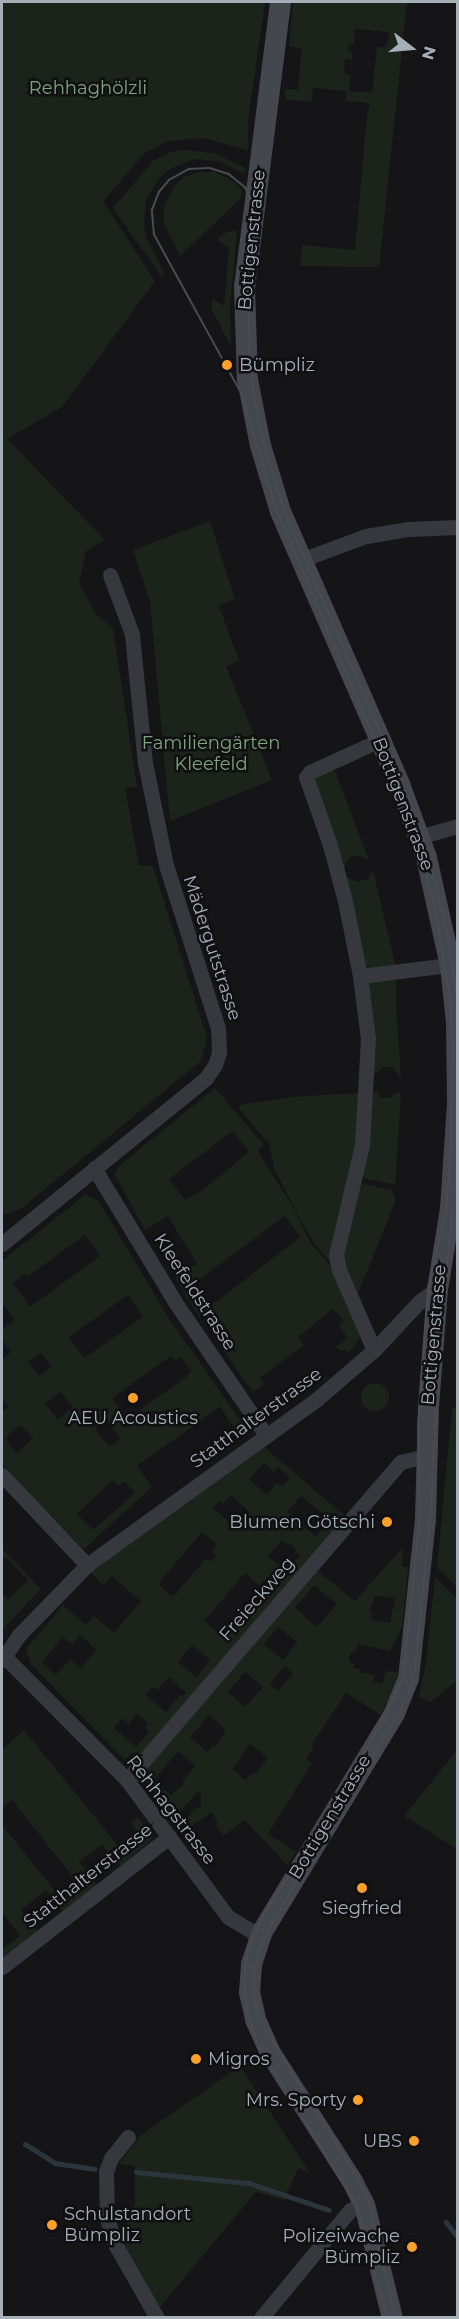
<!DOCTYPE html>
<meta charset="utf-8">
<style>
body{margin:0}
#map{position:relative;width:459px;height:2319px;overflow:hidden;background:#151517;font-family:Montserrat,sans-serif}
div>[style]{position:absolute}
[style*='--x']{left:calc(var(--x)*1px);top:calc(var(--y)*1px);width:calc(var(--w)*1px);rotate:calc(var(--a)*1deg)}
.green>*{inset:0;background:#1b231b}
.round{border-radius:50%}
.stream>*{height:4.5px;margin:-2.25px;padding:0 2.25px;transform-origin:2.25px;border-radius:2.25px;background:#2b363c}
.street>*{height:15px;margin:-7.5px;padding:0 7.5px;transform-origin:7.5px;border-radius:7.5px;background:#36383d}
.secondary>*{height:21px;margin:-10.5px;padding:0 10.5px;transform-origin:10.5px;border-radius:10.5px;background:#44474d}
.tram>*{height:1.5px;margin:-0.75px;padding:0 0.75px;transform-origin:0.75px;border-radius:0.75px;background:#494c52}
.dots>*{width:16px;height:16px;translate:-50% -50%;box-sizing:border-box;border:3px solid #101012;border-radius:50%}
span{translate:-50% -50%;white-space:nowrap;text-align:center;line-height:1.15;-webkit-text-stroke:5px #101012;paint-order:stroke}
.park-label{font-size:18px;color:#7ea47c}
.street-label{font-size:18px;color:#a6aeb8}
.poi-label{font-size:18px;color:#a6aeb8}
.left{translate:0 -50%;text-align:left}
.right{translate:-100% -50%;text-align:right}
.frame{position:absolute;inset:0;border:3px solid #a6aeb8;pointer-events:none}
.north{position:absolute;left:381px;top:18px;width:60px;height:60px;-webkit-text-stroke:4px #101012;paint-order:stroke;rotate:106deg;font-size:16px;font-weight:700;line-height:24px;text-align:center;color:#a6aeb8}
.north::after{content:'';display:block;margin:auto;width:21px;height:27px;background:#a6aeb8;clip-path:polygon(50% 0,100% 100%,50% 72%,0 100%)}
</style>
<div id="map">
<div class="green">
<i style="clip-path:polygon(2px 2px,265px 2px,248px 120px,248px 150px,203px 138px,168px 141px,145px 153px,103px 201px,155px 281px,62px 407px,7px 439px,105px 540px,86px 551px,79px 583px,96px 614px,113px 628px,137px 787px,125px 788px,139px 865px,153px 866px,207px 1038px,201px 1061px,22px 1208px,6px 1214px,2px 1212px)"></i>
<i style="clip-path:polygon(evenodd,293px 2px,407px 2px,379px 267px,300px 266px,302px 245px,355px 250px,367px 116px,370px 103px,346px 101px,346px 91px,313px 88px,312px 102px,286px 99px,284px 89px,298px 90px,302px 48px,289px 46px,293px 2px,355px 29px,390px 32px,386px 47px,377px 47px,372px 93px,349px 91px,351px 75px,344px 74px,345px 59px,352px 60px,353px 52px,348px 51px,349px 44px,354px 44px,355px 29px)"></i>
<i style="clip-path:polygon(185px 150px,214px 153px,245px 168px,244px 174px,221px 162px,195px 159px,172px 168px,160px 177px,146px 200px,144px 226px,147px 239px,164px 273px,161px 276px,113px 208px,153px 161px,171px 152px)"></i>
<i style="clip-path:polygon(199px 172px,215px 172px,231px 180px,242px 190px,240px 199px,180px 256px,164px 224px,164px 206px,174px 186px,186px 176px)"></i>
<i style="clip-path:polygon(237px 230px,230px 308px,231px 347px,212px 309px,212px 299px,224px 306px,229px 248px,217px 239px,227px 232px)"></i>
<i style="clip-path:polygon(210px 521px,235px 599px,219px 606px,239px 661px,226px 666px,272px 780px,170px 821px,150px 601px,133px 550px)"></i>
<i style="clip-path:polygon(333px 766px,369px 860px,359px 855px,349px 858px,344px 869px,313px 782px,316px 776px)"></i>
<i style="clip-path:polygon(373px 870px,396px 968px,370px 969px,365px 965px,346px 877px,358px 882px,368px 879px)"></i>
<i style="clip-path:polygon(396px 977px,396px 1006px,401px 1078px,392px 1067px,384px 1067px,373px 1075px,368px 988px,368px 982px)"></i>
<i style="clip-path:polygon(evenodd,215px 1088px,264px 1145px,258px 1151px,294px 1209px,310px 1242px,332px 1267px,361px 1336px,349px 1352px,338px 1349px,336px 1347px,347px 1337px,339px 1326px,344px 1321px,333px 1309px,298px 1337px,304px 1345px,260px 1378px,264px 1384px,253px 1392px,220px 1346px,232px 1337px,212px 1308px,199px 1317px,175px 1277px,197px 1264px,168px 1216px,145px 1230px,115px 1175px,119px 1166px,215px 1088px,233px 1131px,249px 1152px,200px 1192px,185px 1200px,169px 1179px,233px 1131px,215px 1088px,285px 1216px,300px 1237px,219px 1300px,204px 1308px,188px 1288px,285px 1216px)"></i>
<i style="clip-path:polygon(373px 1091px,378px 1092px,381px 1098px,390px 1098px,395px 1093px,401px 1093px,395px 1185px,361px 1177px)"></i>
<i style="clip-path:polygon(360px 1093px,357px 1144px,332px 1264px,315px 1245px,300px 1219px,274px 1168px,269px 1144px,239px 1109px,240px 1105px,290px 1097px)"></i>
<i style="clip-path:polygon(360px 1183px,392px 1190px,396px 1200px,357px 1296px,344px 1268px,342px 1243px)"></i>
<i style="clip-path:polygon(evenodd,85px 1195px,98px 1200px,168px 1317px,245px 1427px,240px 1436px,220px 1407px,137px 1466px,152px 1487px,85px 1548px,82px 1548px,2px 1464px,2px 1411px,9px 1408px,2px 1399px,2px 1359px,11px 1352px,2px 1340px,2px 1330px,15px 1319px,2px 1303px,2px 1261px,85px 1195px,85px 1235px,100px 1256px,30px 1307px,13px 1283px,24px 1274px,27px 1277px,85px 1235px,85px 1195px,128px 1295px,143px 1317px,84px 1358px,69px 1337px,128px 1295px,85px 1195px,41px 1353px,52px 1367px,39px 1376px,28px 1362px,41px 1353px,85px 1195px,171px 1356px,175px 1361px,181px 1357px,191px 1371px,186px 1377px,127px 1419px,112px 1398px,171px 1356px,85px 1195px,60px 1392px,73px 1407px,58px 1420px,45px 1404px,60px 1392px,85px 1195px,107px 1420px,120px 1439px,109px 1447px,95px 1428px,107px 1420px,85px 1195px,20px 1425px,33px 1438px,17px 1453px,5px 1439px,20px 1425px,85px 1195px,112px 1480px,119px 1486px,124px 1481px,135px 1493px,93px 1530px,77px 1514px,112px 1480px)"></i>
<i class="round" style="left:361px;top:1383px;width:28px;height:28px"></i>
<i style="clip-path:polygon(457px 1405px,457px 1587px,437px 1568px,452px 1409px)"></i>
<i style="clip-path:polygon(evenodd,264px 1447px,345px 1516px,135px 1762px,127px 1762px,31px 1664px,26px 1649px,63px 1605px,86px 1625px,94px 1616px,114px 1633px,141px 1601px,112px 1576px,103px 1586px,91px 1572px,264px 1447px,264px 1463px,274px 1472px,278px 1467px,290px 1478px,282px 1487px,277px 1483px,267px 1495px,249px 1479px,264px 1463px,264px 1447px,231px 1495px,250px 1512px,235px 1528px,213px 1508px,219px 1501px,223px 1504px,231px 1495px,264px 1447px,301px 1496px,330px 1520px,316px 1537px,287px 1512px,301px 1496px,264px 1447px,202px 1532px,217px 1545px,212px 1552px,216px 1556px,211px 1562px,206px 1558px,173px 1597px,158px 1584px,202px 1532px,264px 1447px,282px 1540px,288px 1545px,290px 1543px,300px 1556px,286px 1572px,268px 1556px,282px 1540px,264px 1447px,245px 1573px,266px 1591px,225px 1638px,204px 1621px,245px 1573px,264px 1447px,80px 1635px,96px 1650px,81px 1668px,70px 1659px,56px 1675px,42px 1662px,63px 1637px,72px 1644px,80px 1635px,264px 1447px,192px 1645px,210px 1660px,196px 1677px,178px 1662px,192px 1645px,264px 1447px,169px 1677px,186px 1693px,182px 1697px,180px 1695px,166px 1712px,146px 1695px,153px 1687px,157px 1690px,169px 1677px,264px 1447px,137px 1714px,148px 1723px,145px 1727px,149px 1731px,136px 1747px,114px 1728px,122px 1718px,129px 1724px,137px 1714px)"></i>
<i style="clip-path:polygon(evenodd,403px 1547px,402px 1566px,408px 1567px,402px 1628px,390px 1651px,358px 1644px,356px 1652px,351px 1652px,349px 1662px,354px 1664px,353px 1668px,360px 1669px,360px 1672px,374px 1675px,373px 1682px,382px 1684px,386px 1671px,398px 1672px,395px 1685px,381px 1715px,346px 1693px,312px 1744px,314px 1746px,306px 1759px,312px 1763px,268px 1834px,296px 1852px,287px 1865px,245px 1820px,223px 1836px,216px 1826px,218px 1824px,212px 1812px,190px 1827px,185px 1822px,194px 1809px,201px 1806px,201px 1794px,197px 1792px,174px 1819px,141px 1775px,316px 1570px,355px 1601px,403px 1547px,314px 1585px,337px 1604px,317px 1627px,295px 1608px,314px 1585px,403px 1547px,376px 1595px,395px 1598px,390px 1623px,371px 1620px,372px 1611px,369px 1610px,376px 1595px,403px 1547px,278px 1627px,297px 1642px,283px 1660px,264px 1644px,278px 1627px,403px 1547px,285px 1666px,293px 1674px,278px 1691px,270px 1684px,285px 1666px,403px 1547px,245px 1672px,263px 1687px,245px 1707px,228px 1692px,245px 1672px,403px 1547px,209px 1715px,226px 1730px,215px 1747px,213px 1745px,207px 1752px,190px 1737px,209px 1715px,403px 1547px,250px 1744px,268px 1758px,254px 1775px,252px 1773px,245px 1780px,232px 1769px,250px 1744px,403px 1547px,178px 1751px,195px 1766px,182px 1782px,184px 1784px,171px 1795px,154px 1780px,178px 1751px)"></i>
<i style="clip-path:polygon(2px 1549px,41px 1589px,2px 1630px,2px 1593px,8px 1599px,28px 1580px,6px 1557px,2px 1560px)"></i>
<i style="clip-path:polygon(435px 1577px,457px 1599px,458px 1680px,430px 1702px,419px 1697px,426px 1662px)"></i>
<i style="clip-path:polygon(24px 1730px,124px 1853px,143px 1838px,131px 1823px,138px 1817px,153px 1838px,121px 1866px,102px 1845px,79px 1862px,97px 1885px,63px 1912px,46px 1890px,21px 1910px,38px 1932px,2px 1962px,2px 1950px,20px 1936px,2px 1912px,2px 1825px,63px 1901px,81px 1887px,12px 1800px,2px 1808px,2px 1750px)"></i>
<i style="clip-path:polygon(457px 1750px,457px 1849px,404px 1816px)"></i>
<i style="clip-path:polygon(240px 2066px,310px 2173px,298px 2168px,284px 2200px,256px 2192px,159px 2308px,125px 2246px,123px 2235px,135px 2202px,135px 2166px,119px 2164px,141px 2135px)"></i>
</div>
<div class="stream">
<i style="--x:25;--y:2144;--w:36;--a:32"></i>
<i style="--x:55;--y:2163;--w:40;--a:8.5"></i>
<i style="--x:136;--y:2172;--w:114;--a:5.6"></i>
<i style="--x:249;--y:2183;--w:84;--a:18.6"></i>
<i style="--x:446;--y:2222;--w:19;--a:51"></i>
</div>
<div class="street">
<i style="--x:301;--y:560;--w:69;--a:-20.3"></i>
<i style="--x:366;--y:536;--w:43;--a:-9.5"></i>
<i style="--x:408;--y:529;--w:50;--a:-2.3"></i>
<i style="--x:419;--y:837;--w:41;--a:-15.8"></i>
<i style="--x:360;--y:976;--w:91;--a:-7"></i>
<i style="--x:94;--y:1168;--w:160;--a:58.8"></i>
<i style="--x:177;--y:1305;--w:158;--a:55.6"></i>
<i style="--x:2;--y:1244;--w:263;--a:-39.1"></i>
<i style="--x:206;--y:1078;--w:16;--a:-55"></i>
<i style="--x:215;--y:1065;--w:13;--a:-72"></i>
<i style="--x:219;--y:1053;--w:25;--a:-92"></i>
<i style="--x:218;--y:1028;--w:171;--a:-107.7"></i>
<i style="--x:166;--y:865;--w:104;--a:-101.6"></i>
<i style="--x:145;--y:763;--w:130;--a:-95.8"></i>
<i style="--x:132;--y:634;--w:63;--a:-110.4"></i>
<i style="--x:374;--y:1350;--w:87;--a:-113.6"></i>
<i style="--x:339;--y:1270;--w:15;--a:-101"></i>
<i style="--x:336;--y:1255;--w:113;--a:-76.7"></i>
<i style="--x:362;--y:1145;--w:106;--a:-86.8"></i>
<i style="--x:368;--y:1039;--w:64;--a:-97.2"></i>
<i style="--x:360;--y:976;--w:76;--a:-101.3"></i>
<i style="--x:345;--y:901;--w:58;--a:-105"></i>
<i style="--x:330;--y:845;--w:72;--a:-109.4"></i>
<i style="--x:306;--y:777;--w:6;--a:-51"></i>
<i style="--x:310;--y:772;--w:77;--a:-24.6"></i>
<i style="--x:2;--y:1475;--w:124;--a:46.6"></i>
<i style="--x:2;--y:1654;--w:177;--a:45.2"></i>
<i style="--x:127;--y:1780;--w:170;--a:53.6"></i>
<i style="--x:228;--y:1917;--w:37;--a:31"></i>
<i style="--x:2;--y:1660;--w:30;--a:-56"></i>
<i style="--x:19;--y:1635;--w:98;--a:-45.8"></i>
<i style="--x:87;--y:1565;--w:284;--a:-35.8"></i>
<i style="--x:317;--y:1399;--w:75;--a:-40.7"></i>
<i style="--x:374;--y:1350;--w:67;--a:-46.8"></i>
<i style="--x:420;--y:1301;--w:21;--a:-35"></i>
<i style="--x:127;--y:1780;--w:420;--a:-49.3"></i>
<i style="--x:401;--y:1462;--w:25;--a:-14"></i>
<i style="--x:2;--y:1967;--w:212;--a:-37.9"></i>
<i style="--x:128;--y:2137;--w:27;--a:129"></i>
<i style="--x:111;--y:2158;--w:15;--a:110"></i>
<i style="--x:106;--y:2172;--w:46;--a:88.8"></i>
<i style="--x:107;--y:2218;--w:27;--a:73"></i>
<i style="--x:115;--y:2244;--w:85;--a:60.4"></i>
<i style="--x:261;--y:2318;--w:140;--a:-50.5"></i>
<i style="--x:350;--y:2210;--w:15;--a:-23"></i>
</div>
<div class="secondary">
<i style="--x:280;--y:2;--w:286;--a:97.2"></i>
<i style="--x:244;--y:286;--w:93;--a:88.2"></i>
<i style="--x:247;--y:379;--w:67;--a:78.9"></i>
<i style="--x:260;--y:445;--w:69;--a:73.1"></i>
<i style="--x:280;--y:511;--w:298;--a:66.4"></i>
<i style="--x:399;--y:784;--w:78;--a:69.7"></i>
<i style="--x:426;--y:857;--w:111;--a:77.5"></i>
<i style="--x:450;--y:965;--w:57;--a:84"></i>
<i style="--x:456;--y:1022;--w:81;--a:89.3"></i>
<i style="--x:457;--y:1103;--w:105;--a:93.8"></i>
<i style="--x:450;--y:1208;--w:82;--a:99.1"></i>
<i style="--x:437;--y:1289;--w:116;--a:94.4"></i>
<i style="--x:428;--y:1405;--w:114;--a:91.5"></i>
<i style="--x:425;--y:1519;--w:160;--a:96.1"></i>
<i style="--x:408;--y:1678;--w:38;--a:112"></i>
<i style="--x:394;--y:1713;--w:257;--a:121.2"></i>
<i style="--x:261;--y:1933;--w:33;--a:108"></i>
<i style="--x:251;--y:1964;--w:28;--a:94"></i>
<i style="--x:249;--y:1992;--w:28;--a:77"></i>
<i style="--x:255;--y:2019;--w:35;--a:66"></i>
<i style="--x:269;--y:2051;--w:152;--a:57.4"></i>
<i style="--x:351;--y:2179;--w:28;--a:63"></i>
<i style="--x:364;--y:2204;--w:117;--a:76.2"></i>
</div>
<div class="tram">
<i style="--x:331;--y:1826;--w:132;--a:-59"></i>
<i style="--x:399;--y:1713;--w:26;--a:-65"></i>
<i style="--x:410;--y:1689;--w:21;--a:-76"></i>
<i style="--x:415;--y:1669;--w:151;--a:-84.3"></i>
<i style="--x:430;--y:1519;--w:205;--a:-86.6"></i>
<i style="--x:442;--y:1314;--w:99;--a:-84.2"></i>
<i style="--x:301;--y:1874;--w:81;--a:119.4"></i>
<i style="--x:261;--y:1945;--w:26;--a:103"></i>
<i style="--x:255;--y:1970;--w:31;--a:90"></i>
<i style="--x:255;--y:2001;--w:30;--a:70"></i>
<i style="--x:265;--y:2029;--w:173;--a:58"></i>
<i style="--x:357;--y:2176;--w:29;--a:65"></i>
<i style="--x:369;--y:2202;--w:119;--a:76.9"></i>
<i style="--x:387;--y:2318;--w:118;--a:-105.2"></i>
<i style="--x:356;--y:2204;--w:186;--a:-121.8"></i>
<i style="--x:258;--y:2046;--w:32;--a:-108"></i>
<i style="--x:248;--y:2016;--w:39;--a:-96"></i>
<i style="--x:244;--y:1977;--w:30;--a:-81"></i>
<i style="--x:249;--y:1947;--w:36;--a:-66"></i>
<i style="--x:264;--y:1914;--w:69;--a:-56.3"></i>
<i style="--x:302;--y:1857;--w:163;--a:-59.3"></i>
<i style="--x:385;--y:1717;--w:44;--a:-65.8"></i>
<i style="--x:403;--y:1677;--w:159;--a:-83.9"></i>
<i style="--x:420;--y:1519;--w:92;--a:-91.2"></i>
<i style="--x:418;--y:1427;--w:124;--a:-85.8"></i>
<i style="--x:427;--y:1303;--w:29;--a:-82"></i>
<i style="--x:431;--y:1274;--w:66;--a:-76.8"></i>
<i style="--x:446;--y:1210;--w:44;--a:-84.8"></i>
<i style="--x:450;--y:1166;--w:119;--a:-88.6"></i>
<i style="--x:453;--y:1047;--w:50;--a:-93.4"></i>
<i style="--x:450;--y:997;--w:101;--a:-99.6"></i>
<i style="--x:433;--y:897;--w:84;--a:-107.4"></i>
<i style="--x:408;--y:817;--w:332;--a:-113.2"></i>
<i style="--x:277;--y:512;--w:122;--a:-106.7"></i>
<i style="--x:242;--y:395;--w:183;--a:-118.8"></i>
<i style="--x:154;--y:235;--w:25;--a:-95"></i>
<i style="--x:152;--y:210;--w:19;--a:-69"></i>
<i style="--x:159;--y:192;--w:16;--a:-50"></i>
<i style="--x:169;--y:180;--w:23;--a:-29"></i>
<i style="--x:189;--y:169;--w:21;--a:-3"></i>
<i style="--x:210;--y:168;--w:20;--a:18"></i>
<i style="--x:229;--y:174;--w:21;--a:39"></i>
<i style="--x:245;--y:187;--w:16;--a:63"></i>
<i style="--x:252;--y:201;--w:24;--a:83"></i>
<i style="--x:255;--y:225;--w:62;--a:95.5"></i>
<i style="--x:249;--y:287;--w:67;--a:89.1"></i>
<i style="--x:250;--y:354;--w:48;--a:84.1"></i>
<i style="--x:255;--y:402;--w:46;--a:77.5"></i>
<i style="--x:265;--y:447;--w:66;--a:73.2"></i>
<i style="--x:284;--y:510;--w:296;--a:66.5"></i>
<i style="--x:402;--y:782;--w:58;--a:68.7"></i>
<i style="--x:423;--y:836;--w:97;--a:75.7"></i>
<i style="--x:447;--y:930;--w:74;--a:81.4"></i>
</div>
<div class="dots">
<i style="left:227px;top:365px;background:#fba129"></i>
<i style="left:133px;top:1398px;background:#fba129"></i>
<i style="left:387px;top:1522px;background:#fba129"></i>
<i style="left:362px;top:1888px;background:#fba129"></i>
<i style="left:196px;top:2059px;background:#fba129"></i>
<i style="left:358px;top:2100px;background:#fba129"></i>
<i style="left:414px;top:2141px;background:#fba129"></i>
<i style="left:52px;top:2225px;background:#fba129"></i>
<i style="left:412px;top:2247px;background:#fba129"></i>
</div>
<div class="park-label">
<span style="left:88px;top:88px">Rehhaghölzli</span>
<span style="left:211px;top:754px">Familiengärten<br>Kleefeld</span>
</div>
<div class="street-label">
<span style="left:252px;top:240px;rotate:-84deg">Bottigenstrasse</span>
<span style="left:403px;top:804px;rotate:69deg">Bottigenstrasse</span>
<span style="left:212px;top:948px;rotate:72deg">Mädergutstrasse</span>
<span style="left:195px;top:1292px;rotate:57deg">Kleefeldstrasse</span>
<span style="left:434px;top:1335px;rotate:-85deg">Bottigenstrasse</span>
<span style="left:256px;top:1418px;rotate:-36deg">Statthalterstrasse</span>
<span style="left:257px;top:1599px;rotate:-49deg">Freieckweg</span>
<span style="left:171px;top:1810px;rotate:52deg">Rehhagstrasse</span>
<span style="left:330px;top:1817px;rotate:-59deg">Bottigenstrasse</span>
<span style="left:88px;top:1876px;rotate:-38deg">Statthalterstrasse</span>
</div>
<div class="poi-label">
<span class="left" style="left:239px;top:365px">Bümpliz</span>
<span style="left:133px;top:1418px">AEU Acoustics</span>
<span class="right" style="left:375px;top:1522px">Blumen Götschi</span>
<span style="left:362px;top:1908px">Siegfried</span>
<span class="left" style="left:208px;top:2059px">Migros</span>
<span class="right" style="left:346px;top:2100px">Mrs. Sporty</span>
<span class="right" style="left:402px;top:2141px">UBS</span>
<span class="left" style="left:64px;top:2225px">Schulstandort<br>Bümpliz</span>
<span class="right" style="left:400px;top:2247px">Polizeiwache<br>Bümpliz</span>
</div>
<div class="frame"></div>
<div class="north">N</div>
</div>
